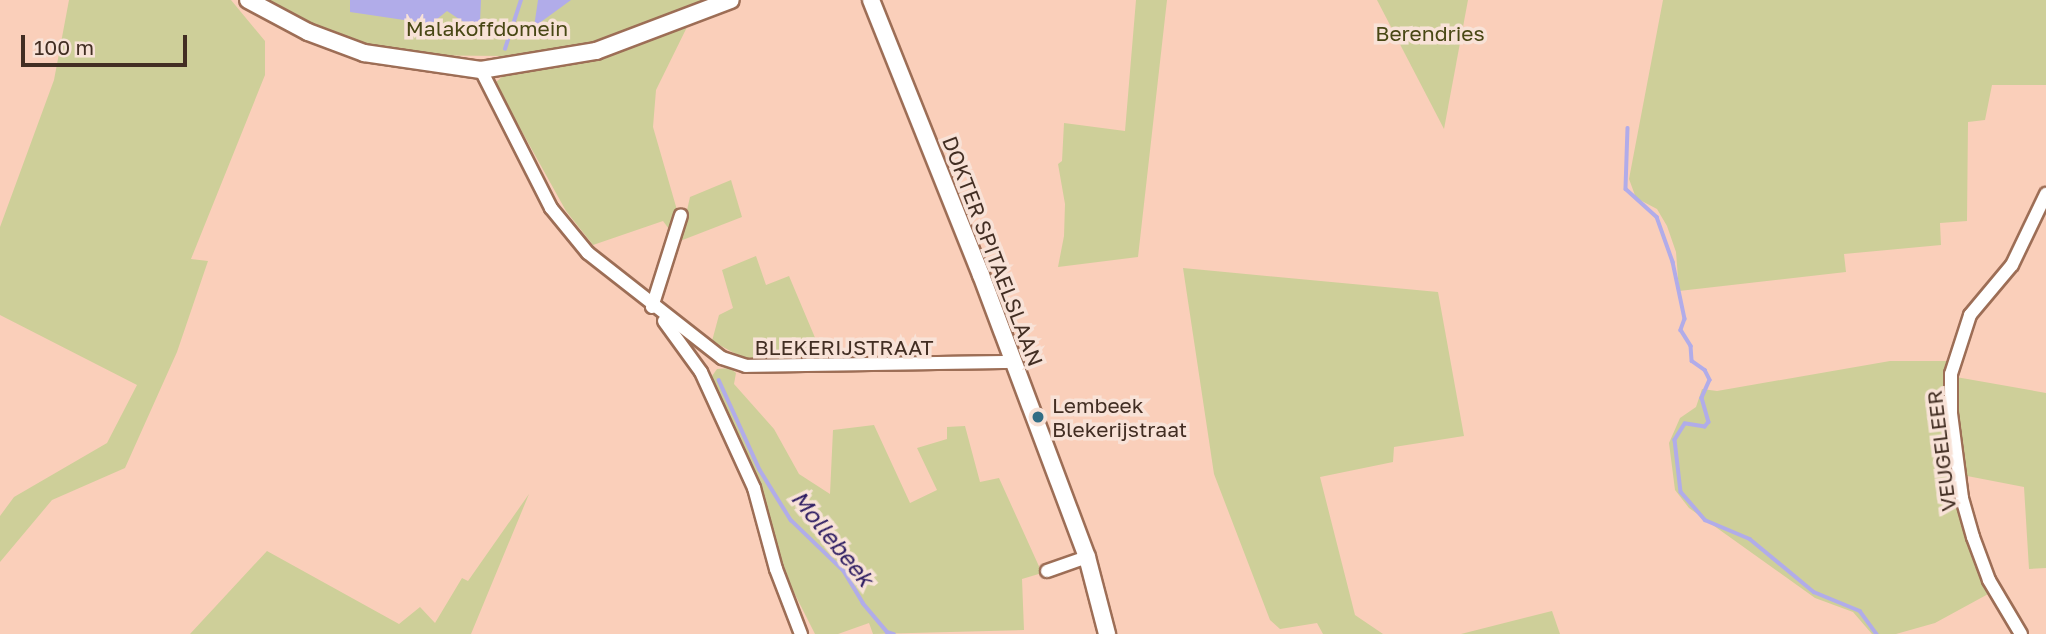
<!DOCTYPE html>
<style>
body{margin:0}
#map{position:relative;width:2046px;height:634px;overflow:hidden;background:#facfba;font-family:"Golos Text",sans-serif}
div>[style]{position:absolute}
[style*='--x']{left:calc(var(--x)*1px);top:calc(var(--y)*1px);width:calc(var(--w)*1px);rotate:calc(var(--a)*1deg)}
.green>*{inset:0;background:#cecf99}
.water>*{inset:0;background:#b1ace9}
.stream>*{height:3.5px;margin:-1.75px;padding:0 1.75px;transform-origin:1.75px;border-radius:1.75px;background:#b1ace9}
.roads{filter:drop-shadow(2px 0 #9d6e56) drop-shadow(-2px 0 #9d6e56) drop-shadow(0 2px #9d6e56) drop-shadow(0 -2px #9d6e56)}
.minor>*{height:12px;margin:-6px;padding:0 6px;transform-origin:6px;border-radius:6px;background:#fff}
.tertiary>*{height:16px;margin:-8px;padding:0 8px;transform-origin:8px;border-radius:8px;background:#fff}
.dots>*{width:19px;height:19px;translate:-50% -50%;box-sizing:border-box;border:4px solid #f8e2d7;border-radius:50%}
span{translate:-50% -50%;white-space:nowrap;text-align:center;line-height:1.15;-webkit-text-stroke:7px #f8e2d7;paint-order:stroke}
.park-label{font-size:21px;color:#484714}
.street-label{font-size:21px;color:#422e23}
.poi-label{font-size:21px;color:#422e23}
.left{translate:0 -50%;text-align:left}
.water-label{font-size:23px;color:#2d1c62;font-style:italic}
.scale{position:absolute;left:21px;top:35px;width:166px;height:32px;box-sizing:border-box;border:4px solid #422e23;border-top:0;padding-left:9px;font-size:21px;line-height:24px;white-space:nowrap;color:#422e23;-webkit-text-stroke:5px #f8e2d7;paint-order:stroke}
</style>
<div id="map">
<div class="green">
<i style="clip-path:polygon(69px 0,231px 0,265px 41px,265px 75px,191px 259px,208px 261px,177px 352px,125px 468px,52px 500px,0 562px,0 516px,14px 497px,107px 443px,137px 385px,0 315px,0 227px,54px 80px)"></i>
<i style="clip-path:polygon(267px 0,707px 0,583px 45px,503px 56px,390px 55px,294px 17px)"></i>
<i style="clip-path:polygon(1136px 0,1167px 0,1138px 257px,1058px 267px,1064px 236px,1065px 204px,1058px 164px,1062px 161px,1064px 123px,1125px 131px)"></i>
<i style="clip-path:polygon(1377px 0,1468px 0,1444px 129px)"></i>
<i style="clip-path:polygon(1663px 0,2046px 0,2046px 85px,1992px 85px,1985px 120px,1968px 122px,1967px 221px,1940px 223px,1941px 245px,1844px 254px,1846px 272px,1679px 291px,1676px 252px,1667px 226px,1657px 209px,1636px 198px,1629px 179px)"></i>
<i style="clip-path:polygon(689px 23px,656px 90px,653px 127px,677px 210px,672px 233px,663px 221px,593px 245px,566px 211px,495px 83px,504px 75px,632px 47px)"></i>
<i style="clip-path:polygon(731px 180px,742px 217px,680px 241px,690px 197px)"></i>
<i style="clip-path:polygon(756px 256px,766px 285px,789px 276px,824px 359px,747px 360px,712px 341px,719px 315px,733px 308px,722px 270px)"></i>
<i style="clip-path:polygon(1183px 268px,1438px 292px,1464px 436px,1394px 447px,1393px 462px,1320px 477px,1355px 615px,1383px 634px,1323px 634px,1317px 623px,1280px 629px,1270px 620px,1214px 474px)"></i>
<i style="clip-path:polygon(1890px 361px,1948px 361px,1943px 376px,1957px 496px,1990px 593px,1935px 623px,1896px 634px,1872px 634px,1853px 612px,1815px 598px,1689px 508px,1675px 490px,1669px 443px,1680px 418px,1696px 407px,1702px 389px,1717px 391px)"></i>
<i style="clip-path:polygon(730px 368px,736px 373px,734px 384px,774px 429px,799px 474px,830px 494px,833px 430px,874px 425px,910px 503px,937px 490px,917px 448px,947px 439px,947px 427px,965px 426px,980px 482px,999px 478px,1042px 573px,1022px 579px,1024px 630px,873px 634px,869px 623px,838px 634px,815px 634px,777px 559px,765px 501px,716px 393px,712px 376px,717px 369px)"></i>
<i style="clip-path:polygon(1956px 377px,2046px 393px,2046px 568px,2029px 569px,2024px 487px,1962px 475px)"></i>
<i style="clip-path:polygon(529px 494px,471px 634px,190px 634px,267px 551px,399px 624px,420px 607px,435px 623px,462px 578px,468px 581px)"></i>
<i style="clip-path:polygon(1552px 611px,1560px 634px,1461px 634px)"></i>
</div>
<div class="water">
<i style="clip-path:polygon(350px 0,481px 0,480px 22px,465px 23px,447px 11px,431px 24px,350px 12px)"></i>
<i style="clip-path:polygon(538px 0,571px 0,534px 27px)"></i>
</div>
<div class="stream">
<i style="--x:505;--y:49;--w:52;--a:-71.9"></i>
<i style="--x:1628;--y:128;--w:61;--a:91.9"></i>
<i style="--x:1626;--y:189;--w:42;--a:42.1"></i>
<i style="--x:1657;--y:217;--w:48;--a:70.4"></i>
<i style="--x:1673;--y:262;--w:58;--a:78.1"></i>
<i style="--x:1685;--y:319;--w:12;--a:110"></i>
<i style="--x:1681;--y:330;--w:19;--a:58"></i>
<i style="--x:1691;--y:346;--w:15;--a:86"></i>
<i style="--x:1692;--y:361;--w:16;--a:35"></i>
<i style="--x:1705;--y:370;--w:11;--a:63"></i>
<i style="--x:1710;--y:380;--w:20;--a:114"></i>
<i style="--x:1702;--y:398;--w:25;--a:74"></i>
<i style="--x:1709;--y:422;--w:6;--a:129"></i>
<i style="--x:1705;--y:427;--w:20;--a:-171"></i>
<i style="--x:1685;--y:424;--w:19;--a:122"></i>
<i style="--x:1675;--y:440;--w:52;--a:83.4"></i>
<i style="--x:1681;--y:492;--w:37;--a:49"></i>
<i style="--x:1705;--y:520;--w:49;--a:22.9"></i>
<i style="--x:1750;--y:539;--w:83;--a:39.6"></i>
<i style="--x:1814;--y:592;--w:50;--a:22.4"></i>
<i style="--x:1860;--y:611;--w:29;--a:54"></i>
<i style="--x:719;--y:380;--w:99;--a:65.5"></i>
<i style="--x:760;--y:470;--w:59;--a:58.2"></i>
<i style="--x:791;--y:520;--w:74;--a:43.9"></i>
<i style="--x:844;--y:571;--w:37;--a:59"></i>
<i style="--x:863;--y:603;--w:38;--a:50"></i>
<i style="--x:887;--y:632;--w:7;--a:16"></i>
</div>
<div class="roads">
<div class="minor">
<i style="--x:481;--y:70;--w:155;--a:63.1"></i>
<i style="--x:551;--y:208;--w:58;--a:50.6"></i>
<i style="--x:588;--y:253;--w:170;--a:38.1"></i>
<i style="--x:722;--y:358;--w:25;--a:18"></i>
<i style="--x:746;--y:366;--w:268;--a:-0.9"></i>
<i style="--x:652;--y:307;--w:96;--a:-72.5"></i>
<i style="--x:664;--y:321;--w:63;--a:54"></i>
<i style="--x:701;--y:372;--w:128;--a:65.4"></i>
<i style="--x:754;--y:488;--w:84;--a:74.8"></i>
<i style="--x:776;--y:569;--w:70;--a:69"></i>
<i style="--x:1047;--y:571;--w:42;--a:-19.3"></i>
<i style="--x:2021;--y:634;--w:63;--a:-120.7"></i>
<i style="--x:1989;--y:580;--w:46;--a:-110.4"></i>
<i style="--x:1973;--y:537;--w:41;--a:-105.8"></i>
<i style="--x:1962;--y:498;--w:86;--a:-97.4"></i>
<i style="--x:1951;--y:413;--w:39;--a:-90"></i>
<i style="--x:1951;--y:374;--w:62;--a:-72.1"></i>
<i style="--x:1970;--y:315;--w:65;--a:-50"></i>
<i style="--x:2012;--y:265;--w:79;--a:-64.4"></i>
</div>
<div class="tertiary">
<i style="--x:248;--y:0;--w:68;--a:28.1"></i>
<i style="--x:308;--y:32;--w:60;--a:20.6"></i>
<i style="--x:364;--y:53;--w:118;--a:8.3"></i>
<i style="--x:481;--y:70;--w:117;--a:-9.4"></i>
<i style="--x:596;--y:51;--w:144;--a:-20.7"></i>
<i style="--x:871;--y:0;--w:296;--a:68.2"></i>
<i style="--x:981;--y:275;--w:301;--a:69.4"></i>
<i style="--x:1087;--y:557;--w:80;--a:75.4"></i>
</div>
</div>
<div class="dots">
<i style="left:1038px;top:417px;background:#326d85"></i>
</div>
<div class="park-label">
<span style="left:487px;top:28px">Malakoffdomein</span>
<span style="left:1430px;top:33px">Berendries</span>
</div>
<div class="street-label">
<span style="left:993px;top:251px;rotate:69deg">DOKTER SPITAELSLAAN</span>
<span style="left:844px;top:347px">BLEKERIJSTRAAT</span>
<span style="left:1941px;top:451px;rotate:-97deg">VEUGELEER</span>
</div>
<div class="poi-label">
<span class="left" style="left:1052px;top:417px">Lembeek<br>Blekerijstraat</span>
</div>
<div class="water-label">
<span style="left:833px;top:538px;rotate:51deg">Mollebeek</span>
</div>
<div class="scale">100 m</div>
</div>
